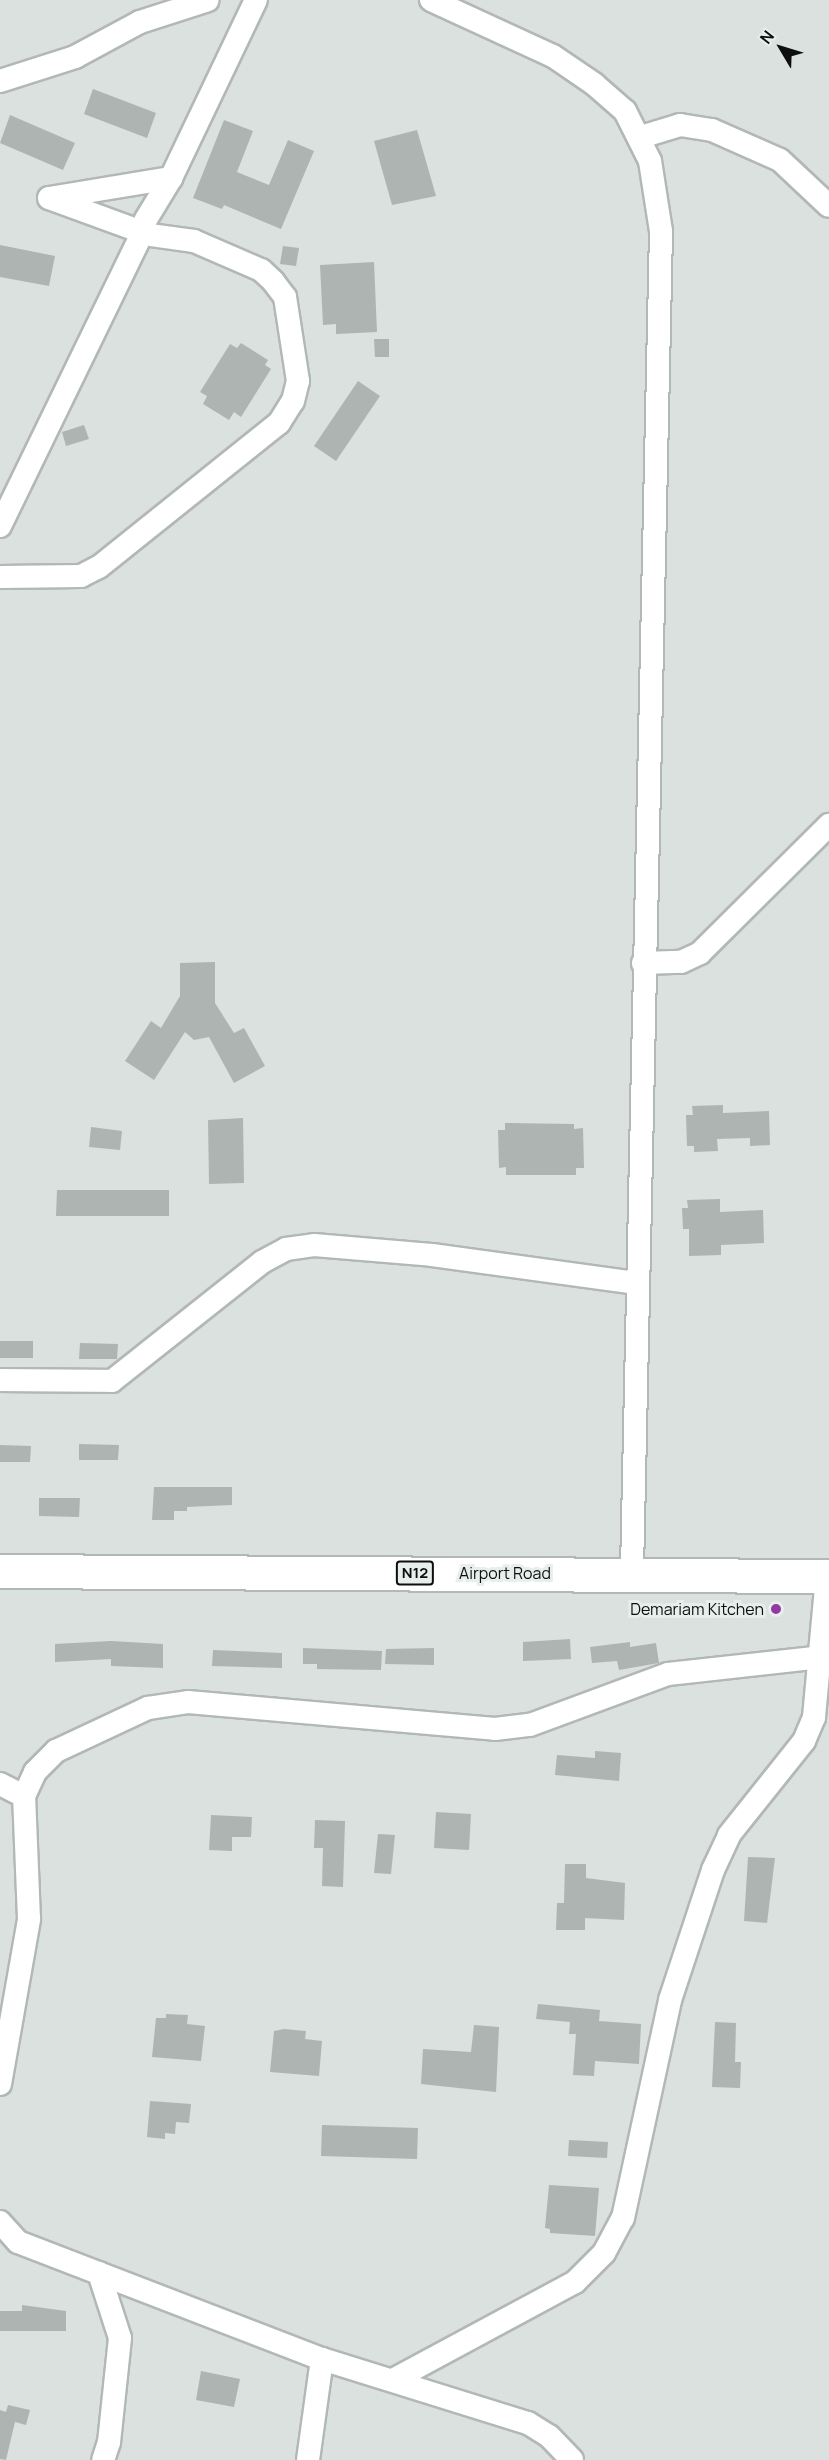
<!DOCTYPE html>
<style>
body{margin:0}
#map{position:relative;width:829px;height:2460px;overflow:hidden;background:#dae1de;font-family:Manrope,sans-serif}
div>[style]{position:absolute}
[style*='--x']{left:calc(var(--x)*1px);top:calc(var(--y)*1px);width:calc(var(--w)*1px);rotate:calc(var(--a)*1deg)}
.building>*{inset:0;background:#aeb4b2}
.roads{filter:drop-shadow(2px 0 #b2b8b6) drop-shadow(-2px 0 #b2b8b6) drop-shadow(0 2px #b2b8b6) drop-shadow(0 -2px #b2b8b6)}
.minor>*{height:22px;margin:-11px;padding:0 11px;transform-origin:11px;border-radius:11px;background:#fff}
.highway>*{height:33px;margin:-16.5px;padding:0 16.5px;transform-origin:16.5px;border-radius:16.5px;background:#fff}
.dots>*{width:16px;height:16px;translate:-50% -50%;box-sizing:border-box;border:3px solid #e7eeec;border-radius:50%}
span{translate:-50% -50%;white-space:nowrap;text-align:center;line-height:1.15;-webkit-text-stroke:6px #e7eeec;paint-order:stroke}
.shield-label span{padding:2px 4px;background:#e7eeec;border:2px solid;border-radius:4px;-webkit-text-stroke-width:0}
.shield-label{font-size:15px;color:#0d0f0e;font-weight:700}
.street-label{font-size:16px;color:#0d0f0e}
.poi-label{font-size:16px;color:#0d0f0e}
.right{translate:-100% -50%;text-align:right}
.north{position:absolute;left:751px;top:18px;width:60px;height:60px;-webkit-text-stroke:4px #e7eeec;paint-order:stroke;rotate:308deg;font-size:16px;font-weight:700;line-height:24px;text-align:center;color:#0d0f0e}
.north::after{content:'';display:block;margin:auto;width:21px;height:27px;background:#0d0f0e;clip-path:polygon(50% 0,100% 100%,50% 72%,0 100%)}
</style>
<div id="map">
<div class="building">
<i style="clip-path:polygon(93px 89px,156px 113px,147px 138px,84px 114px)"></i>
<i style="clip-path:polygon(10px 115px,75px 143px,63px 170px,0 143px)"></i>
<i style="clip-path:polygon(224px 120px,253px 131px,237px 172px,269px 185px,288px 140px,314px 151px,281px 229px,224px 205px,222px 209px,193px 198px)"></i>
<i style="clip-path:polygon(417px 130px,436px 196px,392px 205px,374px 141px)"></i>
<i style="clip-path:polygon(0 245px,55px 256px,49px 286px,0 277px)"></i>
<i style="clip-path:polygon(283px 246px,299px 248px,296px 266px,280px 264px)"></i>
<i style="clip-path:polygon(374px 262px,377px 332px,336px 334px,336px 324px,323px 325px,320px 265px)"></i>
<i style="clip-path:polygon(374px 339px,389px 339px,389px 357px,375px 357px)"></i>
<i style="clip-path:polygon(241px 343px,268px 360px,265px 365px,271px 369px,241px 417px,234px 412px,229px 420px,203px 404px,207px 396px,200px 392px,230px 344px,237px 348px)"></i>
<i style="clip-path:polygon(358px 381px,380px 396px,336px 461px,314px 446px)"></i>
<i style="clip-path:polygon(84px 425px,89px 439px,66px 446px,62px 432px)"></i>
<i style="clip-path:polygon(215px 962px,215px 1003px,234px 1033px,244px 1028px,265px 1066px,234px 1083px,209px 1037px,194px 1040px,185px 1032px,154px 1080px,125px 1061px,151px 1021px,161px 1028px,180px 996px,180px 963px)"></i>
<i style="clip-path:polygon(723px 1105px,723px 1113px,769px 1111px,770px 1145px,750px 1146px,750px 1138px,717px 1139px,718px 1151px,694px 1152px,694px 1146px,687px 1146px,686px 1115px,693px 1115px,692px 1106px)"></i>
<i style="clip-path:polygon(243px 1118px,244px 1183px,209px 1184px,208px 1120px)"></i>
<i style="clip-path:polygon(505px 1123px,574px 1124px,574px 1129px,583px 1128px,584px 1168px,576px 1168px,576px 1175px,506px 1175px,506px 1167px,499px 1168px,498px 1130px,505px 1130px)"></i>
<i style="clip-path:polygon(91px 1127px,122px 1131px,120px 1150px,89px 1147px)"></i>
<i style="clip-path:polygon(57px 1190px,169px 1190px,169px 1216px,56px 1216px)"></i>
<i style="clip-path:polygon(720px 1199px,720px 1212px,763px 1210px,764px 1243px,721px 1245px,721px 1255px,689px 1256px,689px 1229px,683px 1229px,682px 1208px,688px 1208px,687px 1200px)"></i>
<i style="clip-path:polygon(0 1341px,33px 1341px,33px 1358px,0 1358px)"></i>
<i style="clip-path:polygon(80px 1343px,118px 1344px,117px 1359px,79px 1359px)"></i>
<i style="clip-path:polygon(79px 1444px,119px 1445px,118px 1460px,79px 1460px)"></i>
<i style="clip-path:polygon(0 1445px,31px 1446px,30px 1462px,0 1462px)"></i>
<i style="clip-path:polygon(154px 1487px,232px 1487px,232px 1505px,187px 1507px,187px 1511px,174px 1511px,174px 1520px,152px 1520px)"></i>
<i style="clip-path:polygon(39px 1498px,80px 1498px,79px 1517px,39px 1516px)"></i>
<i style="clip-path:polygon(570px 1639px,571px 1659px,523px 1661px,523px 1642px)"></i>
<i style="clip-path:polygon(111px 1641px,163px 1644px,163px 1668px,111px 1666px,111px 1659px,55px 1662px,55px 1644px)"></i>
<i style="clip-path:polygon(630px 1642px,630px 1647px,656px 1643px,659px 1663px,619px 1670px,617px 1661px,592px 1663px,590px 1647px)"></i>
<i style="clip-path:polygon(303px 1648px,382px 1651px,381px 1670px,317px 1669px,317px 1664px,303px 1664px)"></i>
<i style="clip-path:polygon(434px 1648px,434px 1665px,385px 1664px,386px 1649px)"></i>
<i style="clip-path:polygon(213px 1650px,282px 1653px,282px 1668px,212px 1666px)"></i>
<i style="clip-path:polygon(595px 1751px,621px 1753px,619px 1781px,555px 1775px,557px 1755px,595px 1758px)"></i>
<i style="clip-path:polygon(436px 1812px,471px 1814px,469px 1850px,434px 1848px)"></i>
<i style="clip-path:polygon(211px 1815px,252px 1817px,251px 1837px,232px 1837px,232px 1851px,209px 1850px)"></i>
<i style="clip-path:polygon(315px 1820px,345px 1821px,343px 1887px,322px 1886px,323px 1848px,314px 1848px)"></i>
<i style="clip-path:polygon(378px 1834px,395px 1835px,391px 1874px,374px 1873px)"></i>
<i style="clip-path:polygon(748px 1857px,775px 1858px,767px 1923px,744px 1921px)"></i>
<i style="clip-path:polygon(565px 1864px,586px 1864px,586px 1878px,625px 1883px,624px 1920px,585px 1918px,585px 1930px,556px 1930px,557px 1903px,564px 1903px)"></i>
<i style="clip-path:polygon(538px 2004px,600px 2010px,599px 2021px,641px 2024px,639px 2064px,595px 2061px,594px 2076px,573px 2075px,576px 2034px,569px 2034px,570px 2022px,536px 2019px)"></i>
<i style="clip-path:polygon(166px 2014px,188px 2015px,187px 2024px,205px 2026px,201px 2061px,152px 2057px,156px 2018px,166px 2018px)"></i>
<i style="clip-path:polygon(715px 2022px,736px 2023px,735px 2062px,741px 2062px,740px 2088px,712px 2087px)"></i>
<i style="clip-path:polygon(474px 2025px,499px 2027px,496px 2092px,421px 2084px,423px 2049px,471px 2052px)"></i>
<i style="clip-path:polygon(284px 2029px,306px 2031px,305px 2039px,322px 2041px,319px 2076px,270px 2072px,274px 2031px)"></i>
<i style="clip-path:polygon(150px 2101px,191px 2104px,189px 2123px,176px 2122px,175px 2134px,165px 2133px,165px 2139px,147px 2137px)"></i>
<i style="clip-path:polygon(322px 2125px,418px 2128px,417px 2159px,321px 2156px)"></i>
<i style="clip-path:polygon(569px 2140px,608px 2142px,607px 2158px,568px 2156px)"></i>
<i style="clip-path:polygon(549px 2185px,599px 2188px,595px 2236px,550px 2233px,550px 2229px,545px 2228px)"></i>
<i style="clip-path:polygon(22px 2305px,66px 2311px,66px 2331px,0 2331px,0 2311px,22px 2311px)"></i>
<i style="clip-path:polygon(201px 2371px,240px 2379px,234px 2407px,196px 2400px)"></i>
<i style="clip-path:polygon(8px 2405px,30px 2410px,26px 2425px,15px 2422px,6px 2460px,0 2459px,0 2410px,6px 2412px)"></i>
</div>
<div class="roads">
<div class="minor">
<i style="--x:431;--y:0;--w:134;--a:24.7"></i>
<i style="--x:553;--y:56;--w:50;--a:34.3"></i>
<i style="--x:594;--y:84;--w:41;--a:41.1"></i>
<i style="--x:625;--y:111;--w:56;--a:63.4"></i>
<i style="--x:650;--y:161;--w:71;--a:81.1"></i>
<i style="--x:661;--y:231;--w:1343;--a:91.24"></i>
<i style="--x:0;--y:81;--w:79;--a:-17.7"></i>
<i style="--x:75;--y:57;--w:74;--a:-28.3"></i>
<i style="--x:140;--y:22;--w:71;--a:-17.9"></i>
<i style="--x:641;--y:137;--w:41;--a:-17.1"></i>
<i style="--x:680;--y:125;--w:32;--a:9"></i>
<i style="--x:712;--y:130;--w:74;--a:23.8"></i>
<i style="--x:780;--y:160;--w:67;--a:43.2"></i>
<i style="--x:145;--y:221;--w:50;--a:-58.8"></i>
<i style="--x:171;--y:178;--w:197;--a:-64.5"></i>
<i style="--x:131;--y:228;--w:87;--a:-159.9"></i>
<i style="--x:49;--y:198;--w:124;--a:-9.3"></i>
<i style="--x:0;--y:526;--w:316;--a:-64.1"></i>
<i style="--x:0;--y:577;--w:81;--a:-0.7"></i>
<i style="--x:81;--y:576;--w:20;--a:-27"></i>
<i style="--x:99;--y:567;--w:231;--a:-38.7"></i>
<i style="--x:279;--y:423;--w:26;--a:-58"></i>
<i style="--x:293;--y:401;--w:21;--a:-76"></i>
<i style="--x:298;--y:381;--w:85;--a:-98.8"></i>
<i style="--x:285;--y:297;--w:20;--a:-127"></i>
<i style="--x:273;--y:281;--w:16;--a:-137"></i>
<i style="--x:261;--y:270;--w:73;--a:-156.6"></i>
<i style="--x:194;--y:241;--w:43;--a:-172.1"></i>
<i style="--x:643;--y:963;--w:38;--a:-2"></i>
<i style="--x:681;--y:962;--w:21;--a:-25"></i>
<i style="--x:700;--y:953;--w:182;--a:-44.8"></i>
<i style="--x:0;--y:1380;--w:112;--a:0.5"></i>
<i style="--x:112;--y:1381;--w:191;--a:-38.4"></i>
<i style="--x:262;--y:1262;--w:27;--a:-28"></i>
<i style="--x:286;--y:1249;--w:28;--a:-8"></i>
<i style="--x:314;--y:1245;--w:118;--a:4.8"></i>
<i style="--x:432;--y:1255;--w:207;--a:7.8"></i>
<i style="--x:0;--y:1784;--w:27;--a:27"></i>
<i style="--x:0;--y:2084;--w:168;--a:-80"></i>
<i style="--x:29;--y:1919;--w:123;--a:-92.3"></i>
<i style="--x:24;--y:1796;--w:26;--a:-65"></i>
<i style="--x:35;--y:1772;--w:30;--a:-45"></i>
<i style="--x:56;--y:1751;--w:102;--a:-25.1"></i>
<i style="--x:148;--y:1708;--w:40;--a:-8.5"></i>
<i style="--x:188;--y:1702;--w:308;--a:5"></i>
<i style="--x:495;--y:1729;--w:35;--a:-7"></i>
<i style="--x:530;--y:1725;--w:147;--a:-20.3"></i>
<i style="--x:668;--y:1674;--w:154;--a:-6.3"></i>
<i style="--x:0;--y:2222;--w:27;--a:48"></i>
<i style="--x:18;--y:2242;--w:326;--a:21.1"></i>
<i style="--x:322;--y:2359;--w:216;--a:17.3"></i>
<i style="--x:528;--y:2423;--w:25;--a:32"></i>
<i style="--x:549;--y:2436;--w:33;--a:46"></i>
<i style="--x:99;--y:2273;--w:68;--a:72.1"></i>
<i style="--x:120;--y:2338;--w:105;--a:96"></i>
<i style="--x:109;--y:2442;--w:19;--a:108"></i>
<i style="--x:393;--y:2380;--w:207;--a:-28.3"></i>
<i style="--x:575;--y:2282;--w:41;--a:-45"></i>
<i style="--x:604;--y:2253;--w:40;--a:-62"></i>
<i style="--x:623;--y:2218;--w:223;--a:-77.8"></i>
<i style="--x:670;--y:2000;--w:137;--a:-71.7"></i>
<i style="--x:713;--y:1870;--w:38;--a:-65"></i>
<i style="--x:729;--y:1835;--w:120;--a:-51.4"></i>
<i style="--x:804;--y:1741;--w:26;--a:-67"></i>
<i style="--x:814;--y:1717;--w:142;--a:-84.7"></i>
<i style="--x:308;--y:2460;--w:102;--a:-82.1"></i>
</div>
<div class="highway">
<i style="--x:0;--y:1571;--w:829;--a:0.35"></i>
</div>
</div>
<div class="dots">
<i style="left:776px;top:1609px;background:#9438a3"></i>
</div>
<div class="shield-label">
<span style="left:415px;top:1573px">N12</span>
</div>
<div class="street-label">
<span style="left:505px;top:1573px">Airport Road</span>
</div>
<div class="poi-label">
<span class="right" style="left:764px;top:1609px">Demariam Kitchen</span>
</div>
<div class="north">N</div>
</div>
